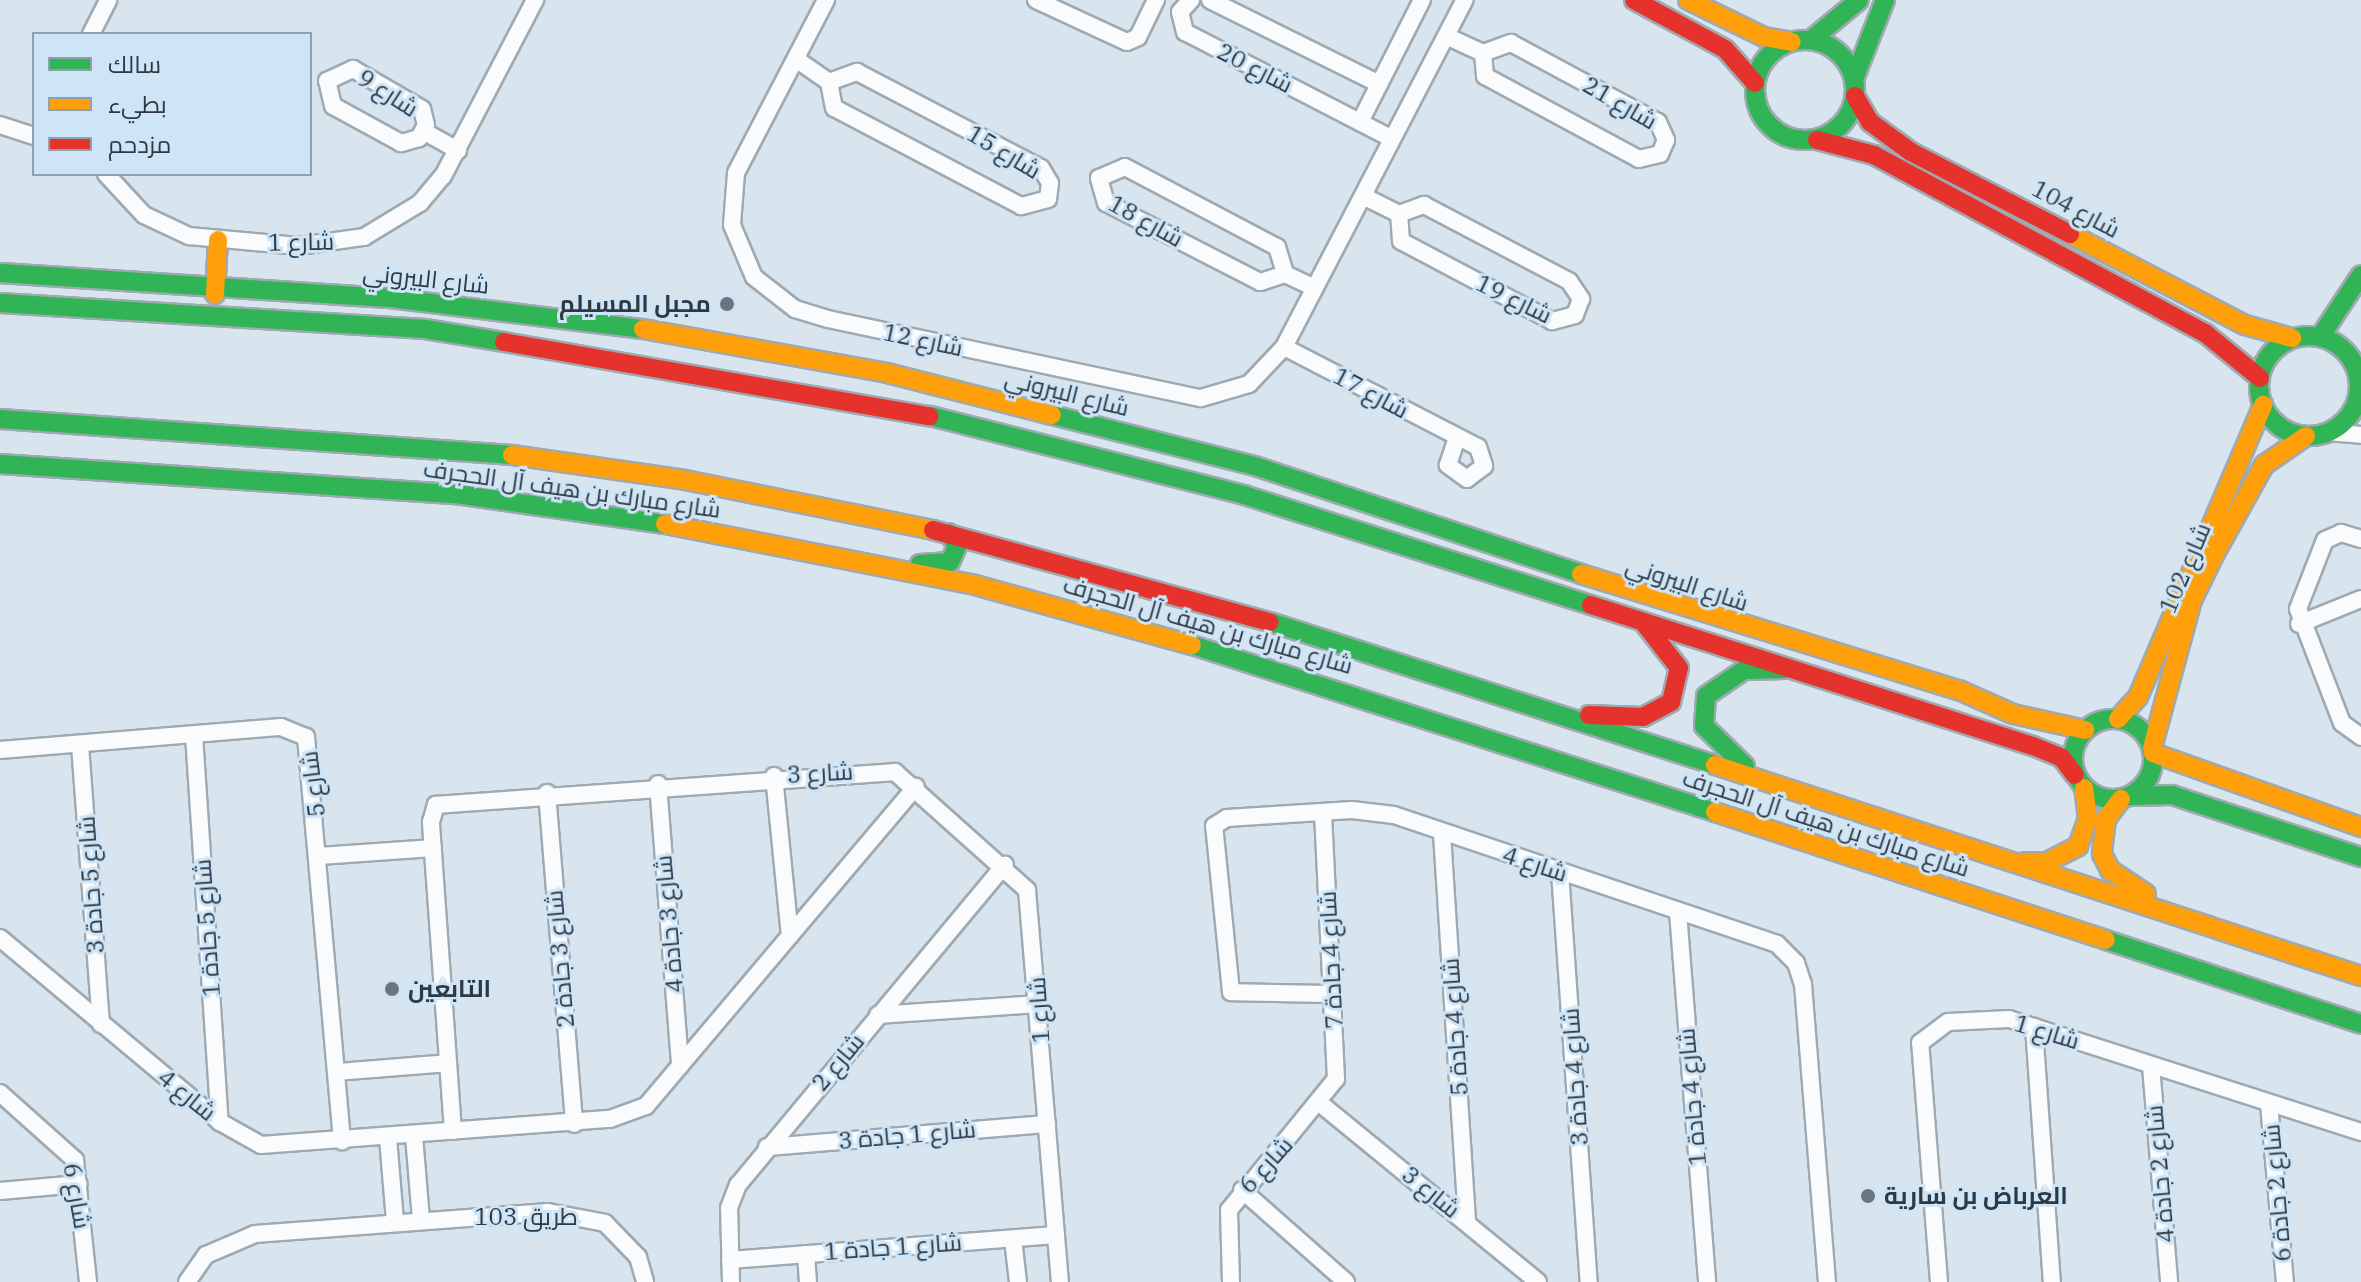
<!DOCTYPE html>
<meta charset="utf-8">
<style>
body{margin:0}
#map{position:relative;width:2361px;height:1282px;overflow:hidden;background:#d8e4ee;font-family:"IBM Plex Serif",Cairo,serif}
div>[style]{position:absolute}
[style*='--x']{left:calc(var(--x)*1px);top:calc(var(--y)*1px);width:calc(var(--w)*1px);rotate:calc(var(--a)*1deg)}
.roads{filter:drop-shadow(2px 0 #9fa9b0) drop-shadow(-2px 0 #9fa9b0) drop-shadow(0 2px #9fa9b0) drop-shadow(0 -2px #9fa9b0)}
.street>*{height:16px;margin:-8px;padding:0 8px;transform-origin:8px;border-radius:8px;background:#f9fbfc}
.fast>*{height:18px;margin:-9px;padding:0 9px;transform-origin:9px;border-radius:9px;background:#30b455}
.fast>.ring{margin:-9px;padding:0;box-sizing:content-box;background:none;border:18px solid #30b455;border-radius:50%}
.slow>*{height:18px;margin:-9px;padding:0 9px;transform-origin:9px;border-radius:9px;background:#ff9f0a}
.jam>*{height:18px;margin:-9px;padding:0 9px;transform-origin:9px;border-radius:9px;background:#e5322d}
.dots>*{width:22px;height:22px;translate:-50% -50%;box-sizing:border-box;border:4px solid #cee5f8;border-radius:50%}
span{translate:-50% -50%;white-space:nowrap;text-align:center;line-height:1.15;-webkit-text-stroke:6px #cee5f8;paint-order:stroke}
.street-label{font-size:24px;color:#303941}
.poi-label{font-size:24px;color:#303941;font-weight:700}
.right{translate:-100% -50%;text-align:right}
.left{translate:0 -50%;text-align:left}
.legend{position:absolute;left:32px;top:32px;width:280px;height:144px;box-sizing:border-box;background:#cee5f8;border:2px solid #8fa0af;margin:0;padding:10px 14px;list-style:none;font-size:24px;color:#303941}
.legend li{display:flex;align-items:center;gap:16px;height:40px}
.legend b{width:40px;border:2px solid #8fa0af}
</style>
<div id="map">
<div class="roads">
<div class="street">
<i style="--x:826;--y:0;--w:195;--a:117.5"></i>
<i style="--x:736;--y:173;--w:52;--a:94.4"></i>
<i style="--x:732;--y:225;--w:56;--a:67.1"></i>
<i style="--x:754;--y:277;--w:52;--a:38"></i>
<i style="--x:795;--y:309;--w:34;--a:17"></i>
<i style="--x:828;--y:319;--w:381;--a:12"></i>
<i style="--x:1201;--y:398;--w:50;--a:-16.3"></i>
<i style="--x:1249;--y:384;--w:51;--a:-46.6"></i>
<i style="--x:1284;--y:347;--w:391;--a:-62.5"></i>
<i style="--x:1036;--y:0;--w:100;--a:24.8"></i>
<i style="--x:1127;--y:42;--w:12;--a:-24"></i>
<i style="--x:1138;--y:37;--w:41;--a:-64.1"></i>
<i style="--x:1191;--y:0;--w:16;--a:133"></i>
<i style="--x:1180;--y:12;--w:21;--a:76"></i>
<i style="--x:1185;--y:32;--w:231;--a:27.3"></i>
<i style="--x:1210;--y:0;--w:189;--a:26.4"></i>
<i style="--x:91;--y:34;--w:38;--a:-63"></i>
<i style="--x:1446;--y:36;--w:41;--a:24.7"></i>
<i style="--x:1511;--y:43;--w:167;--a:28.3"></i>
<i style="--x:1658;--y:122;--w:20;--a:66"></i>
<i style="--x:1666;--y:140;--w:15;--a:113"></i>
<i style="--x:1660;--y:154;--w:22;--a:167"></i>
<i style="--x:1639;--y:159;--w:175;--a:-151.7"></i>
<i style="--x:1485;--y:76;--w:23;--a:-95"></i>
<i style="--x:1483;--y:53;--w:30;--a:-20"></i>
<i style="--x:796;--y:59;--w:40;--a:34.9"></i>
<i style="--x:353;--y:69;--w:80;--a:30.1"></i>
<i style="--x:422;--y:109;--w:16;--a:76"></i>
<i style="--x:426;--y:125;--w:15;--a:118"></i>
<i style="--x:419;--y:138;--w:19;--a:164"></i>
<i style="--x:401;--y:143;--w:77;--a:-151.4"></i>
<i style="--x:333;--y:106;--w:26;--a:-103"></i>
<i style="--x:327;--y:81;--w:29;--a:-25"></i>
<i style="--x:857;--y:72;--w:208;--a:27.6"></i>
<i style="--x:1041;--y:168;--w:17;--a:59"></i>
<i style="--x:1050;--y:183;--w:16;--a:97"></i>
<i style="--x:1048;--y:199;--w:28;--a:165"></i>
<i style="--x:1021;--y:206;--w:211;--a:-152.3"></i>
<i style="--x:834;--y:108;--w:26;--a:-101"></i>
<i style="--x:829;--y:82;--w:30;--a:-20"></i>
<i style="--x:1360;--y:122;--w:137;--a:-63.1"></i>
<i style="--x:0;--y:125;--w:36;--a:18"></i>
<i style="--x:425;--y:132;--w:38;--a:29"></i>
<i style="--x:1125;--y:167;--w:172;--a:27.8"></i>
<i style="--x:1277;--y:247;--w:28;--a:73"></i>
<i style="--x:1285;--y:274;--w:26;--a:162"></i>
<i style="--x:1260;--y:282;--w:173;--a:-152.8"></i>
<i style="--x:1106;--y:203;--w:26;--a:-106"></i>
<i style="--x:1099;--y:178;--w:28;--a:-23"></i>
<i style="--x:106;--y:174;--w:56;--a:47.2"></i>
<i style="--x:144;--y:215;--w:50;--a:25"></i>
<i style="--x:189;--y:236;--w:110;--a:5.2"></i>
<i style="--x:299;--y:246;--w:66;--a:-7.9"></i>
<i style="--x:364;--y:237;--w:66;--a:-31.3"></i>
<i style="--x:420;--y:203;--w:35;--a:-50"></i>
<i style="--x:443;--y:176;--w:199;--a:-62.4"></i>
<i style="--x:1363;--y:196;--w:40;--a:26.6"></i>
<i style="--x:1424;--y:205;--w:164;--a:27.7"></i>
<i style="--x:1569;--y:281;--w:22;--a:56"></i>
<i style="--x:1581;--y:299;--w:17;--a:111"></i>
<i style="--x:1575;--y:315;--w:24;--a:165"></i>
<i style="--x:1552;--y:321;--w:171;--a:-152.1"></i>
<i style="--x:1401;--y:241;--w:27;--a:-94"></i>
<i style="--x:1399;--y:214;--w:27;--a:-20"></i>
<i style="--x:1285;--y:274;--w:33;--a:25"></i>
<i style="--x:1284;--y:347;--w:218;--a:27.3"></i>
<i style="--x:1478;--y:447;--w:20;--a:72"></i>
<i style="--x:1484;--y:466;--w:21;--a:143"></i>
<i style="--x:1467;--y:479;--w:24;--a:-144"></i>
<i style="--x:1448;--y:465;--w:29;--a:-72"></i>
<i style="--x:2359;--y:394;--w:7;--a:74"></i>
<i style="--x:2328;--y:432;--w:33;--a:5"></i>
<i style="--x:2361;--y:539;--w:21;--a:-163"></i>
<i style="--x:2341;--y:533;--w:17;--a:156"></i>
<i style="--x:2325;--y:540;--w:74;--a:111.4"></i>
<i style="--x:2298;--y:609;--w:122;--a:68.9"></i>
<i style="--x:2342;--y:723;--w:24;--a:36"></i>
<i style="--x:2299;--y:624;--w:67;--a:-22"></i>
<i style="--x:194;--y:735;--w:388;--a:86.2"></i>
<i style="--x:80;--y:745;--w:280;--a:85.7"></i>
<i style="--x:0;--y:750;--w:282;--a:-4.7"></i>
<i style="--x:281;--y:727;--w:27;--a:22"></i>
<i style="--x:306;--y:737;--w:406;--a:84.9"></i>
<i style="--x:774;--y:776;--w:160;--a:84.3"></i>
<i style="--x:658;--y:784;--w:282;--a:85.5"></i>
<i style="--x:547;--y:793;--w:332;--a:85.3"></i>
<i style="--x:1442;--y:834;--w:388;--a:86.3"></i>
<i style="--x:320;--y:856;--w:113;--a:-4"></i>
<i style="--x:1560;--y:872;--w:411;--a:86"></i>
<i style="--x:1678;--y:912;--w:371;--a:85.5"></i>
<i style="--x:0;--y:938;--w:287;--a:39.9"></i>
<i style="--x:220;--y:1122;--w:47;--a:29.3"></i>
<i style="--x:261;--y:1145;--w:350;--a:-4.3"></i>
<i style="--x:610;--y:1119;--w:38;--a:-20"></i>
<i style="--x:646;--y:1106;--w:418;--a:-49.8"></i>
<i style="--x:1333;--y:994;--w:102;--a:-178.9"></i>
<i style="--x:1231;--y:992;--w:167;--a:-95.8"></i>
<i style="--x:1214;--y:826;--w:15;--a:-32"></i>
<i style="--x:1227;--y:818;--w:125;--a:-3.7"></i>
<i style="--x:1352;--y:810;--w:42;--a:6.8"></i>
<i style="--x:1394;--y:815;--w:404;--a:18.6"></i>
<i style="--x:1777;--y:944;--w:27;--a:45"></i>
<i style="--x:1796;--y:963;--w:22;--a:72"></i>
<i style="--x:1803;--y:984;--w:299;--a:85.4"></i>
<i style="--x:878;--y:1015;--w:160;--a:-3.9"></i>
<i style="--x:2034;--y:1027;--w:256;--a:86"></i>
<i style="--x:2151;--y:1066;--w:217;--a:85.2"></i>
<i style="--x:337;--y:1072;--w:111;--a:-4.6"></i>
<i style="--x:0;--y:1093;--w:101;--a:41.8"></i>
<i style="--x:75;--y:1160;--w:123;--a:83.9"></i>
<i style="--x:2269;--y:1104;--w:179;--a:84.9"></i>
<i style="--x:1322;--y:1105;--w:279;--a:39.3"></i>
<i style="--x:453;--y:1131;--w:310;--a:-94.1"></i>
<i style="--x:431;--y:822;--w:18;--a:-74"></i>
<i style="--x:436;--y:805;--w:460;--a:-4.1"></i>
<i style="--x:895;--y:772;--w:177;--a:41.8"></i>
<i style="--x:1027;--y:890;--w:393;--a:85.2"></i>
<i style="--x:414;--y:1136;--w:83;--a:85.2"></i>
<i style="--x:388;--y:1138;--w:84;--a:85.2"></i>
<i style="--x:767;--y:1147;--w:281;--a:-4.7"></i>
<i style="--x:1242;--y:1190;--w:139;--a:41.5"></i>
<i style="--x:0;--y:1191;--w:79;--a:-5.1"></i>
<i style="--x:1013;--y:1239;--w:43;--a:83.4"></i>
<i style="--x:806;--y:1254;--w:28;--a:86"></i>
<i style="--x:730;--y:1260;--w:327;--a:-4.4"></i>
<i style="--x:187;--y:1282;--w:33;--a:-55"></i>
<i style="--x:206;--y:1255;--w:53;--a:-23.2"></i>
<i style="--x:255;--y:1234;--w:294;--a:-4.3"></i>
<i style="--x:548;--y:1212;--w:58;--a:10.9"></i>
<i style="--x:605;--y:1223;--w:47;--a:45.9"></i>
<i style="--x:638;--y:1257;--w:26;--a:74"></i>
<i style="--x:731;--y:1282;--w:74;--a:-91.5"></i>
<i style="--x:729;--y:1208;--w:25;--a:-69"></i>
<i style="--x:738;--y:1185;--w:417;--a:-50.2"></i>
<i style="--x:1231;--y:1282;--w:72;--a:-91.6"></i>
<i style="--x:1229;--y:1210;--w:169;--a:-50.8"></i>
<i style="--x:1336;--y:1079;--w:267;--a:-92.8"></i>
<i style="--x:1939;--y:1282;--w:240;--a:-94.5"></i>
<i style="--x:1920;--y:1043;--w:35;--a:-37"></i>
<i style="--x:1948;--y:1022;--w:61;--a:-2.8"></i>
<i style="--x:2009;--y:1019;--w:370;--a:17.8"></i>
</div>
<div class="fast">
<i class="ring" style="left:1755px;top:40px;width:82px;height:82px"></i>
<i style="--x:1811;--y:40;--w:62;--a:-39.8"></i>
<i style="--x:1854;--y:79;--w:85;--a:-68.6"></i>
<i style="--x:0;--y:273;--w:399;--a:3.7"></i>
<i style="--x:398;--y:299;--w:247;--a:7"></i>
<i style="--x:0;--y:303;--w:426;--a:3.5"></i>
<i style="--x:425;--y:329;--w:80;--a:9.3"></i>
<i class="ring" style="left:2259px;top:336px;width:82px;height:82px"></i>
<i style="--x:2320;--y:337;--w:74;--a:-56.5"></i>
<i style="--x:1052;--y:415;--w:209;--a:14.1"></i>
<i style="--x:1255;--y:466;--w:343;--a:18.3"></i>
<i style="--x:930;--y:416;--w:324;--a:14.1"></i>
<i style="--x:1244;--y:495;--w:364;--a:17.6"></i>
<i style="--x:0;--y:419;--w:513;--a:4.02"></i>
<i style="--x:0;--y:464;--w:457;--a:3.8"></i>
<i style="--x:456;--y:494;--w:211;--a:8.2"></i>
<i style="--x:920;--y:564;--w:30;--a:-4"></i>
<i style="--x:950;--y:562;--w:17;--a:-66"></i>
<i style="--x:957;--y:546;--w:15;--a:-122"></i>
<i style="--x:1270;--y:622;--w:467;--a:17.8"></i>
<i style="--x:1192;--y:645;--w:549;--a:17.71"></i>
<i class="ring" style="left:2073px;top:719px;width:62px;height:62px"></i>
<i style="--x:1745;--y:766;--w:57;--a:-135.7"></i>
<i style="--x:1704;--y:726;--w:30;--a:-86"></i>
<i style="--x:1706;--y:696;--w:46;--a:-34.4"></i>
<i style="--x:1744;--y:670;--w:41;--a:-1.4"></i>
<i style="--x:2131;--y:796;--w:41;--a:-1.4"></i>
<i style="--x:2172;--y:795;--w:199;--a:18.2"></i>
<i style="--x:2106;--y:940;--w:268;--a:18.2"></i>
</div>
<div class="slow">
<i style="--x:1688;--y:0;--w:85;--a:26"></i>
<i style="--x:1764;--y:37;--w:28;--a:10"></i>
<i style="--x:2070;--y:234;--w:197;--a:27.5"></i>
<i style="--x:2245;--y:325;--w:49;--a:15.5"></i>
<i style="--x:215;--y:294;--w:54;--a:-86.8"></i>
<i style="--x:643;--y:329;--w:248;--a:10.2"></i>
<i style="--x:887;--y:373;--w:170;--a:14.3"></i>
<i style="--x:512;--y:455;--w:175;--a:8.2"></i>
<i style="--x:685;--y:480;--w:253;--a:11.4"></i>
<i style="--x:665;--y:524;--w:316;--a:11.1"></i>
<i style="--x:975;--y:585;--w:225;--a:15.5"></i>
<i style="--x:1581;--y:574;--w:395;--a:17.1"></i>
<i style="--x:1959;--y:690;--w:59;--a:24"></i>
<i style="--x:2013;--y:714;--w:74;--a:12.5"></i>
<i style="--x:2118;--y:719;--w:30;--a:-48"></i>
<i style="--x:2138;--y:697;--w:318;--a:-66.8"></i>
<i style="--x:2152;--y:748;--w:153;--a:-74.9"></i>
<i style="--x:2192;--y:600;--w:52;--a:-63.9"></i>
<i style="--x:2215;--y:553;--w:101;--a:-60.9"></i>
<i style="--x:2264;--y:465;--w:51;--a:-34.6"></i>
<i style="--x:2153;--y:753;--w:221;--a:19.6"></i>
<i style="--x:1715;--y:765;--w:680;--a:18.09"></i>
<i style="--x:2121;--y:799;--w:25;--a:127"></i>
<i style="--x:2106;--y:819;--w:35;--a:97"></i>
<i style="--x:2102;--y:854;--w:18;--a:63"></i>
<i style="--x:2110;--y:870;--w:43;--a:33.7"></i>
<i style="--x:1715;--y:812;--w:411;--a:18.1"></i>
<i style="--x:2025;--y:862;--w:22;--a:0"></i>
<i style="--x:2047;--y:862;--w:35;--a:-27"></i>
<i style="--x:2078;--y:846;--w:29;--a:-70"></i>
<i style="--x:2088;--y:819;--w:31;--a:-97"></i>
</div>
<div class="jam">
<i style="--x:1634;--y:0;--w:103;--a:28.3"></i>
<i style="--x:1725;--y:49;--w:45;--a:48.6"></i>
<i style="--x:1855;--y:96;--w:30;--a:60"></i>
<i style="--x:1870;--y:122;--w:51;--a:36.2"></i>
<i style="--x:1911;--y:152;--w:179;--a:27.3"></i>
<i style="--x:1817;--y:140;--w:59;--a:14.7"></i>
<i style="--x:1874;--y:155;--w:376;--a:28.3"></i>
<i style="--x:2205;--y:333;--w:71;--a:39.3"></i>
<i style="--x:504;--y:342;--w:432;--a:9.9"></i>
<i style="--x:933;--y:530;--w:349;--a:15.3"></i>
<i style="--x:1591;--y:605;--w:464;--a:17.7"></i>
<i style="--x:2033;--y:746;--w:31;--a:22"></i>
<i style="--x:2062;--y:758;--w:21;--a:53"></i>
<i style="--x:1589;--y:715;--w:54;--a:2.1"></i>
<i style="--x:1643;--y:717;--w:32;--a:-28"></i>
<i style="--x:1671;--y:702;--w:35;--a:-77"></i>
<i style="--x:1679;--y:668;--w:58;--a:-128"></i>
</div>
</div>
<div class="dots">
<i style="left:727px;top:304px;background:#6b757e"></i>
<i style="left:392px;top:989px;background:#6b757e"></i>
<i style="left:1868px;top:1196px;background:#6b757e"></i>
</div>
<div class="street-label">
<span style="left:1255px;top:68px;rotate:27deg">شارع 20</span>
<span style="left:388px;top:93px;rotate:33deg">شارع 9</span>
<span style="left:1620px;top:103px;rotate:30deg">شارع 21</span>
<span style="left:1004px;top:152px;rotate:31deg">شارع 15</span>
<span style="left:2076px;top:209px;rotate:28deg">شارع 104</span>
<span style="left:1146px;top:221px;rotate:29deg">شارع 18</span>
<span style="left:301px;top:242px;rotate:-1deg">شارع 1</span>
<span style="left:426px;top:279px;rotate:6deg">شارع البيروني</span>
<span style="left:1514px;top:299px;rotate:26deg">شارع 19</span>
<span style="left:923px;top:340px;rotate:12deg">شارع 12</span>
<span style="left:1067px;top:393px;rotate:14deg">شارع البيروني</span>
<span style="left:1371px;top:393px;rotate:28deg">شارع 17</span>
<span style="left:572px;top:489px;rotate:8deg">شارع مبارك بن هيف آل الحجرف</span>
<span style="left:2185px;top:568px;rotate:-67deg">شارع 102</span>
<span style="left:1687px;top:584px;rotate:18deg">شارع البيروني</span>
<span style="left:1208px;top:625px;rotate:16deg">شارع مبارك بن هيف آل الحجرف</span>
<span style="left:820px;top:773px;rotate:-3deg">شارع 3</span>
<span style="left:313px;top:784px;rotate:-97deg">شارع 5</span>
<span style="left:1826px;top:823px;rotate:18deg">شارع مبارك بن هيف آل الحجرف</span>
<span style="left:1535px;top:864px;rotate:18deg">شارع 4</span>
<span style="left:91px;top:885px;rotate:-94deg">شارع 5 جادة 3</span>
<span style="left:669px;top:924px;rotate:-95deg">شارع 3 جادة 4</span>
<span style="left:207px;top:928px;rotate:-94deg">شارع 5 جادة 1</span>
<span style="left:560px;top:959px;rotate:-95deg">شارع 3 جادة 2</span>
<span style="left:1331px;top:960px;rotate:-93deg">شارع 4 جادة 7</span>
<span style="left:1039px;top:1010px;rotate:-94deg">شارع 1</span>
<span style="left:1455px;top:1027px;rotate:-94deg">شارع 4 جادة 5</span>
<span style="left:2047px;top:1032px;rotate:17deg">شارع 1</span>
<span style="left:838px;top:1062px;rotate:-50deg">شارع 2</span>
<span style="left:1575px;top:1077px;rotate:-94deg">شارع 4 جادة 3</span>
<span style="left:187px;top:1095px;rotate:39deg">شارع 4</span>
<span style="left:1692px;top:1097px;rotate:-95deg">شارع 4 جادة 1</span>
<span style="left:907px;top:1135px;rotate:-5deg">شارع 1 جادة 3</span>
<span style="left:1266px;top:1165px;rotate:-48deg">شارع 6</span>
<span style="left:2160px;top:1174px;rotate:-95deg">شارع 2 جادة 4</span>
<span style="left:1431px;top:1192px;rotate:39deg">شارع 3</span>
<span style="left:2277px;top:1193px;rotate:-95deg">شارع 2 جادة 6</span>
<span style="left:77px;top:1196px;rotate:80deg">شارع 6</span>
<span style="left:526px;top:1217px">طريق 103</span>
<span style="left:893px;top:1247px;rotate:-4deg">شارع 1 جادة 1</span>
</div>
<div class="poi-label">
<span class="right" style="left:711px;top:304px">مجبل المسيلم</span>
<span class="left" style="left:408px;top:989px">التابعين</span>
<span class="left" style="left:1884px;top:1196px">العرباض بن سارية</span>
</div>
<ul class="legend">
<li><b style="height:10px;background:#30b455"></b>سالك</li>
<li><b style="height:10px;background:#ff9f0a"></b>بطيء</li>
<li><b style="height:10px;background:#e5322d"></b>مزدحم</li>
</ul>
</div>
